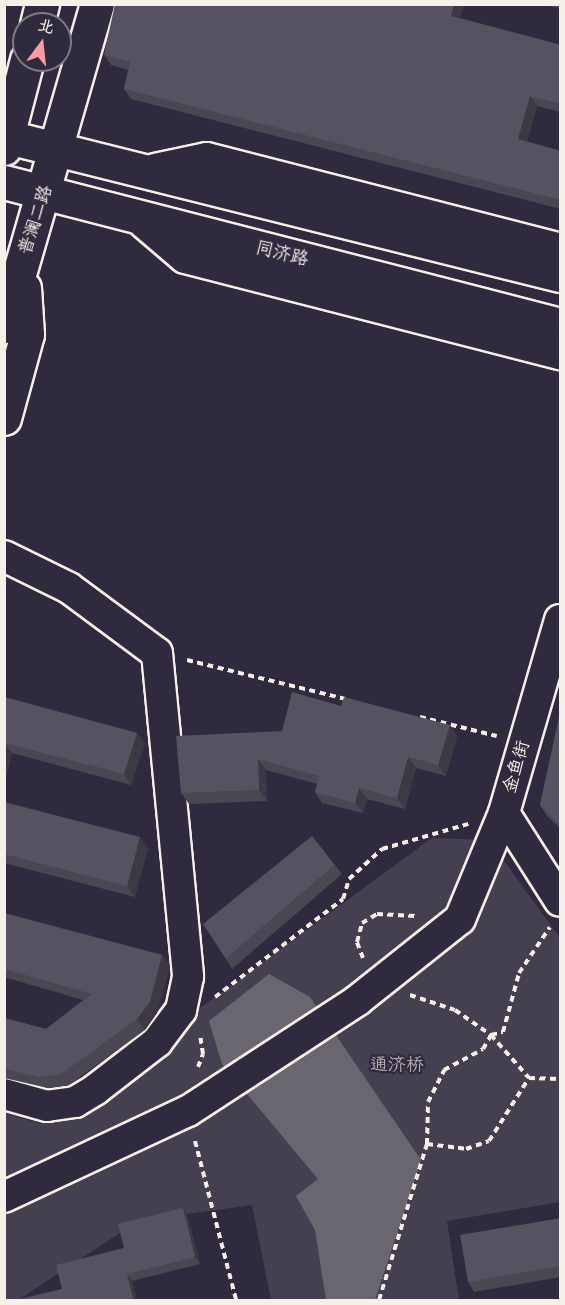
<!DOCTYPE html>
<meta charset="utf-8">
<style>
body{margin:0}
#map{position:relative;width:565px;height:1305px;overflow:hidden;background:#2f2a3d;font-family:"Architects Daughter","LXGW WenKai TC",sans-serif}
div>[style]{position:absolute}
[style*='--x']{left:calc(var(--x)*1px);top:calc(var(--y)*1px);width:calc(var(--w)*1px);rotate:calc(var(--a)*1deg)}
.green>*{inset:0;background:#454050}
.water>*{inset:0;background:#6a6670}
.path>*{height:4px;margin-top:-2px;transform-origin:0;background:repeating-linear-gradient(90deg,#f4f1e8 0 6px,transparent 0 10.5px)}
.roads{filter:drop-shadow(2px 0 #f4f1e8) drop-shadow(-2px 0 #f4f1e8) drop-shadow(0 2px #f4f1e8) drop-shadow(0 -2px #f4f1e8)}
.minor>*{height:30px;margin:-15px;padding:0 15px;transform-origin:15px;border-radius:15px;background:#2f2a3d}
.major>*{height:33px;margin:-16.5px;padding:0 16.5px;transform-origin:16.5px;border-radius:16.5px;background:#2f2a3d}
.wall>*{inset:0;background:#4a4752}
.shaded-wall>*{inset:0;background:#3c3942}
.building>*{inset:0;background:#56525f}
span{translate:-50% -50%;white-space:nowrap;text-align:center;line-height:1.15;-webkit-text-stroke:4.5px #2f2a3d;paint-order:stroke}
.street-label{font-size:18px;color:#f4f1e8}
.park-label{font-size:18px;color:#b7b3b3}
.frame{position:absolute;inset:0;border:6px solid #f4f1e8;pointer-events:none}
.north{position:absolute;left:12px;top:12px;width:60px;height:60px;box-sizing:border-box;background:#2f2a3d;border:2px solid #7e7a81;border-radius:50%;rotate:15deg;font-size:16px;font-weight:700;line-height:24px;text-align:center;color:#f4f1e8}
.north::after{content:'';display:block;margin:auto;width:21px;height:27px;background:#ff9aa2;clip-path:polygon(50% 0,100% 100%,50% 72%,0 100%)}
</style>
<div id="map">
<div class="green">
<i style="clip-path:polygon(432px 838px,489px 840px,560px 938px,560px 1202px,447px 1221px,459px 1300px,271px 1300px,252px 1205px,138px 1221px,18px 1300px,5px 1300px,4px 1113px,42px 1124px)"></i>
</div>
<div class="water">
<i style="clip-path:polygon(269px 974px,310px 997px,421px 1160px,375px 1300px,326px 1300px,315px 1230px,296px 1196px,318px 1179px,222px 1064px,209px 1021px)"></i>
</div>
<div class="path">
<i style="--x:187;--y:660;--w:164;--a:13.8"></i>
<i style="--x:420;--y:717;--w:79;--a:13.9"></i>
<i style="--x:363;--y:958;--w:17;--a:-111"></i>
<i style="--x:357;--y:942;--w:20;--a:-75"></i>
<i style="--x:362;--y:923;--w:17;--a:-31"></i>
<i style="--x:377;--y:914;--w:38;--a:3"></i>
<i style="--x:410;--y:995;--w:47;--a:18.4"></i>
<i style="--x:455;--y:1010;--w:44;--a:34.8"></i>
<i style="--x:491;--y:1035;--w:12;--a:-14"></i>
<i style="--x:503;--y:1032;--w:61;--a:-74.8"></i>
<i style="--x:519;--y:973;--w:55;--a:-56"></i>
<i style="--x:215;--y:997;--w:161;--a:-37.4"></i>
<i style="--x:343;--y:899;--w:21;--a:-73"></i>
<i style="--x:349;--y:879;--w:45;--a:-42.3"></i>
<i style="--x:382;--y:849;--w:90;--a:-16.2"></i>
<i style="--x:198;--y:1067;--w:14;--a:-69"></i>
<i style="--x:203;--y:1054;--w:20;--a:-99"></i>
<i style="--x:195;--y:1141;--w:164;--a:75.5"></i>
<i style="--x:427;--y:1144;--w:39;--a:7"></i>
<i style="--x:466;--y:1149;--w:24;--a:-19"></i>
<i style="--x:489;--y:1141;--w:75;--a:-57.6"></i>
<i style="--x:379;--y:1300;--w:163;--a:-72.9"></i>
<i style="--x:427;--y:1144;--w:42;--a:-88.6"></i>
<i style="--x:428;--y:1102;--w:36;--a:-63"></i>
<i style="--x:444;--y:1070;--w:44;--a:-28.3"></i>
<i style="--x:483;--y:1049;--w:16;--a:-60"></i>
<i style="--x:491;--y:1035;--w:57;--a:48.5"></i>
<i style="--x:529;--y:1078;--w:31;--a:2"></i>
</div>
<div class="roads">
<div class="minor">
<i style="--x:4;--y:556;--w:72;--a:26.2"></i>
<i style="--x:69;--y:588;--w:109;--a:36.5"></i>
<i style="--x:157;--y:653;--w:325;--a:84.5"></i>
<i style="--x:188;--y:977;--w:34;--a:102"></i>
<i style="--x:181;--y:1010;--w:40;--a:127"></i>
<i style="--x:157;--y:1042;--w:78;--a:142.3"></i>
<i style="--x:95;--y:1090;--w:23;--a:149"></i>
<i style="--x:75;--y:1102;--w:28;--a:172"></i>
<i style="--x:47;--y:1106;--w:45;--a:-164.4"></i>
<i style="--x:560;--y:620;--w:201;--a:106.2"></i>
<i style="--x:504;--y:813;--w:104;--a:57.5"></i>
<i style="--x:4;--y:1197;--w:203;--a:-25.1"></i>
<i style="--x:188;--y:1111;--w:203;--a:-33.1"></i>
<i style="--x:358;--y:1000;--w:130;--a:-38.5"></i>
<i style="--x:460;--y:919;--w:115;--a:-67.5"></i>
</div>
<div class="major">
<i style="--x:37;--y:24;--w:21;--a:-76"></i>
<i style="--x:4;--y:136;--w:573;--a:14.04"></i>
<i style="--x:4;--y:148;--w:91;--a:-75.4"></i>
<i style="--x:155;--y:170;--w:52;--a:-12.2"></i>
<i style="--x:206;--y:159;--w:366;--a:14.4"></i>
<i style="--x:4;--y:182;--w:574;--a:14.42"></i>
<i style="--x:145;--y:222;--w:52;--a:40.4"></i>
<i style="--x:185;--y:256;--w:387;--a:14.4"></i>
<i style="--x:4;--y:326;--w:335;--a:-73.9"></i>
<i style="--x:4;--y:418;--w:87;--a:-74.7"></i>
<i style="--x:27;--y:334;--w:46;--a:-93.7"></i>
</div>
</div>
<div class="wall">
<i style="clip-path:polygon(464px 4px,460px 18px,561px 45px,561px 112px,537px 106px,527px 142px,561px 151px,561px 209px,131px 99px,124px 89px,128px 70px,111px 65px,104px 55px)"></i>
<i style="clip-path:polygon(544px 4px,561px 4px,561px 9px)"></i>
<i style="clip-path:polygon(4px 697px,137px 733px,145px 744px,131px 785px,12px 753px,4px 785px)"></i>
<i style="clip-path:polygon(341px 706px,450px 725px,457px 736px,446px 776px,416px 768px,405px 809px,367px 799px,363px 813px,322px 803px,315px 792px,317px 784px,266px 770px,267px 801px,189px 804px,181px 793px,282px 731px)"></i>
<i style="clip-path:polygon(561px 708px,561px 829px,547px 816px,540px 805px)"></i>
<i style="clip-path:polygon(4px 802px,148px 848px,135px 897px,4px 863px)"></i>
<i style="clip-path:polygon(335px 865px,342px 874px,232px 969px,226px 959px)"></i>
<i style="clip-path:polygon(4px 913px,162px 955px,170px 966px,157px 1013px,145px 1030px,69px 1085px,48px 1088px,4px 1078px,4px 1018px,46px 1029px,83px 1000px,4px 977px)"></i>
<i style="clip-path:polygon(183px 1208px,187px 1215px,200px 1264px,132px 1281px,137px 1300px,16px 1300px,62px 1289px)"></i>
<i style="clip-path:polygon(561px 1218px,561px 1277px,474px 1292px,468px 1282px)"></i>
</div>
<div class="shaded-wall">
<i style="clip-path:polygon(454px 4px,464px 4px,458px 25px,451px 16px)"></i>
<i style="clip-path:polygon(530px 96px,537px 106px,525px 149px,518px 139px)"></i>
<i style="clip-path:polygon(450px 725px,457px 736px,446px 776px,438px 765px)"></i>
<i style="clip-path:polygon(137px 733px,145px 744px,131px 785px,124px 774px)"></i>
<i style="clip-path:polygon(4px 743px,12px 753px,4px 785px)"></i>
<i style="clip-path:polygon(408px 757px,416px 768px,405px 809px,397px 798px)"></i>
<i style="clip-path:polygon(258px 759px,266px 770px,267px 801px,259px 790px)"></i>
<i style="clip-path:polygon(359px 788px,367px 799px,363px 813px,355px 803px)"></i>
<i style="clip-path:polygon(140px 837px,148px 848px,135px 897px,127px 886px)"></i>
<i style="clip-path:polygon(162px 955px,170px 966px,157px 1013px,145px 1030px,137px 1019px)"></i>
<i style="clip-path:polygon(183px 1208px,187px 1215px,200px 1264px,195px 1257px)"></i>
<i style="clip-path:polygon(127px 1274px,132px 1281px,137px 1300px,135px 1300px,133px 1298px)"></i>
</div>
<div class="building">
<i style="clip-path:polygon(115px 4px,454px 4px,451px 16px,561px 45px,561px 104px,530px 96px,518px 139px,561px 151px,561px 200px,124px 89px,130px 62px,104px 55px)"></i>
<i style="clip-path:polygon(292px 692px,341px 706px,344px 697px,450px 725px,438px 765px,408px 757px,397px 798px,359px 788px,355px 803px,315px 792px,319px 776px,258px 759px,259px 790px,181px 793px,176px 736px,282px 731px)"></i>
<i style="clip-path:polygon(4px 697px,137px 733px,124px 774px,4px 743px)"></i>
<i style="clip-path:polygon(561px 708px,561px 826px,540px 805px)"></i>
<i style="clip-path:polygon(4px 802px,140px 837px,127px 886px,4px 854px)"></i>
<i style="clip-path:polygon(312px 836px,335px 865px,226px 959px,203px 924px)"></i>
<i style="clip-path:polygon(4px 913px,162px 955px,150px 1002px,137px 1019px,61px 1074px,40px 1077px,4px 1069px,4px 1018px,46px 1029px,92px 994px,4px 969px)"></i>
<i style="clip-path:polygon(183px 1208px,195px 1257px,127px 1274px,133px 1298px,122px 1300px,16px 1300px,62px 1289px,56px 1265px,124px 1248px,118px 1224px)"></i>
<i style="clip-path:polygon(561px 1218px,561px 1266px,468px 1282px,460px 1235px)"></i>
</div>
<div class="street-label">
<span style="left:36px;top:220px;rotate:-72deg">普澜二路</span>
<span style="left:282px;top:254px;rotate:14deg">同济路</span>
<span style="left:517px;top:767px;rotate:-74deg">金鱼街</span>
</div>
<div class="park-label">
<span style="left:397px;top:1065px">通济桥</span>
</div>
<div class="frame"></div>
<div class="north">北</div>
</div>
